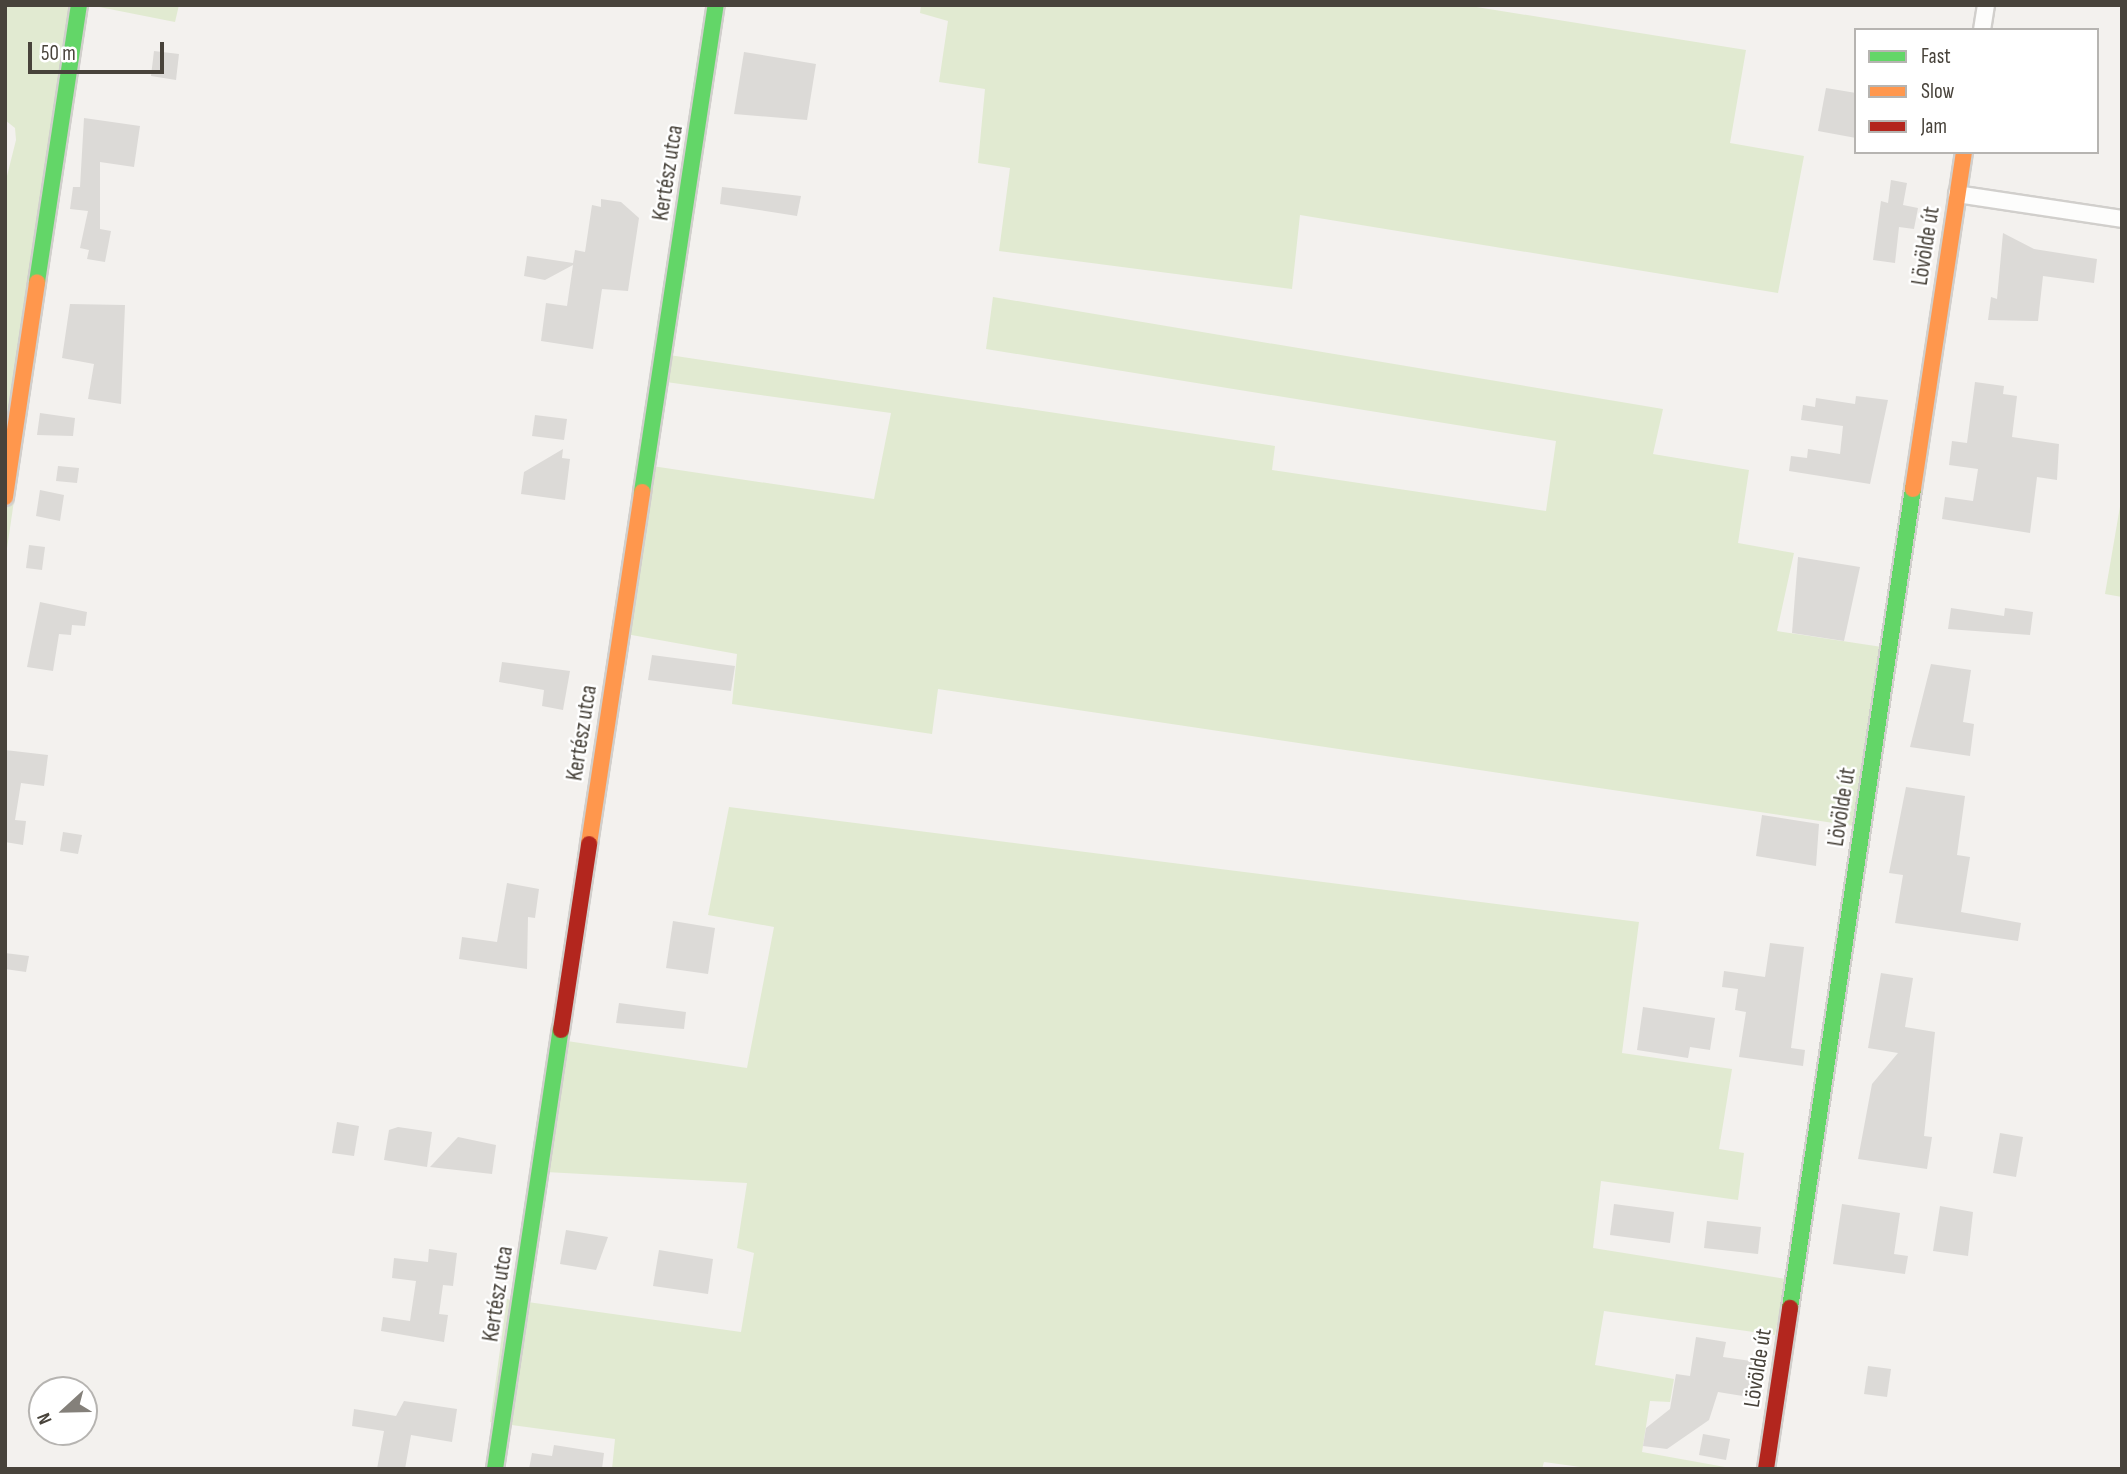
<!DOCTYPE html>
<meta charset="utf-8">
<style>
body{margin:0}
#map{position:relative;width:2127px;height:1474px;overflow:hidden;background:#f3f1ee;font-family:"Sofia Sans Condensed",sans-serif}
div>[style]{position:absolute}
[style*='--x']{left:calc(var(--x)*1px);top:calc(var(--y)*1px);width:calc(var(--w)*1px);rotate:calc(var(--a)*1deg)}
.green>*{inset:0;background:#e1ead1}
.building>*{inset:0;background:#dcdad7}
.roads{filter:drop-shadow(2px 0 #d1cfcc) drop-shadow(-2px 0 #d1cfcc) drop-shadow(0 2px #d1cfcc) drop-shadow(0 -2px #d1cfcc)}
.street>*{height:16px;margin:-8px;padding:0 8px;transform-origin:8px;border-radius:8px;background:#fdfdfc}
.fast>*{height:16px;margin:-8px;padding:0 8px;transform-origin:8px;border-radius:8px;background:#63d668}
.slow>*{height:16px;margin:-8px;padding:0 8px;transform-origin:8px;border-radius:8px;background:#ff974d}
.jam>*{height:16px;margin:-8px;padding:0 8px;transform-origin:8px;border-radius:8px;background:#b3261e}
span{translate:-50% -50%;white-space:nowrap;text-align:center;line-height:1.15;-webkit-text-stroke:5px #fff;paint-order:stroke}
.street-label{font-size:23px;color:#48433b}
.frame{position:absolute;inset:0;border:7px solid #48433b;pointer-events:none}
.legend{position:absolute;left:1854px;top:28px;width:245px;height:126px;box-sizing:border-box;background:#fff;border:2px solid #b6b4b1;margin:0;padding:9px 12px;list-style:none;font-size:21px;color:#48433b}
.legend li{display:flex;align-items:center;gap:14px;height:35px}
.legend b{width:35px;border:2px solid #b6b4b1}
.north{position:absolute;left:28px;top:1376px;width:70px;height:70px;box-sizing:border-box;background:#fff;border:2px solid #b6b4b1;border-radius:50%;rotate:248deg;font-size:19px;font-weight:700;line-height:28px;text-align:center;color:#48433b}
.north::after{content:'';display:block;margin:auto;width:24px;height:32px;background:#84807a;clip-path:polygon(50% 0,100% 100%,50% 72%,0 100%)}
.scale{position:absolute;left:28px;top:42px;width:136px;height:32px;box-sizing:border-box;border:4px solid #48433b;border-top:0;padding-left:9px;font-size:21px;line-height:24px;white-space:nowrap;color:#48433b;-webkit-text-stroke:5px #fff;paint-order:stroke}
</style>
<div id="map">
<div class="green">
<i style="clip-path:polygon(5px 5px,87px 5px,5px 562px,5px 184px,16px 140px,15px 128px,5px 120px)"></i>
<i style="clip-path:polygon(89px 5px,179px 5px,175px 22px)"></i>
<i style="clip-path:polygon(921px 5px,1464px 5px,1746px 50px,1730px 143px,1804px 156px,1778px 293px,1300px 215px,1292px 289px,999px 251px,1010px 168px,978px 163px,985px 89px,939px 82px,948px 21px,920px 13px)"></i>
<i style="clip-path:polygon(993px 297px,1663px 409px,1653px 454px,1749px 470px,1738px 543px,1794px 553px,1777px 631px,1882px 647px,1854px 826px,938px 689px,932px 734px,732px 704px,737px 654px,626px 634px,652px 466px,874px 499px,891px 413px,666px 382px,669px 355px,1275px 446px,1272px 470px,1546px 511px,1556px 441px,986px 349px)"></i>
<i style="clip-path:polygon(2122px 495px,2122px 597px,2105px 594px)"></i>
<i style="clip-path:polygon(729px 807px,1639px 922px,1622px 1053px,1732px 1069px,1719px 1149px,1744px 1153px,1738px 1200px,1601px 1181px,1593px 1248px,1786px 1279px,1775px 1335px,1604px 1311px,1595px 1365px,1674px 1379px,1670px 1402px,1650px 1401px,1642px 1452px,1736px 1469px,1595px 1469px,1544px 1462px,1542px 1469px,612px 1469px,615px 1439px,490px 1422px,507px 1299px,741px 1332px,754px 1253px,737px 1248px,747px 1183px,546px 1172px,567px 1041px,747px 1068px,774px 927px,708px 915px)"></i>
</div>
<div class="building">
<i style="clip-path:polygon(154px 51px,179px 54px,176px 80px,151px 76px)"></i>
<i style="clip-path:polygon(744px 52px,816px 64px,807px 120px,734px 114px)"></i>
<i style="clip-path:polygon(1826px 88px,1856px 93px,1856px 138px,1818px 131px)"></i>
<i style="clip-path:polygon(84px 118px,140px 126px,134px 167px,100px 162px,100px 229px,111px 231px,105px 262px,87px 259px,89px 250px,80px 248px,88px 211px,70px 209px,73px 187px,80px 187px)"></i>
<i style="clip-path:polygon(1891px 180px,1907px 183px,1903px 205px,1918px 208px,1914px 229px,1899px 227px,1895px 263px,1873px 260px,1881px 201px,1888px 203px)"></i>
<i style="clip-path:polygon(722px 187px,801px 196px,797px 216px,720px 204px)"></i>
<i style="clip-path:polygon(601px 199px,621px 202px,639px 218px,628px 291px,602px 289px,593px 349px,541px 341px,546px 303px,567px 306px,573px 265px,545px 280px,524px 276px,527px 256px,573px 263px,575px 250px,585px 252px,592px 205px,601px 207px)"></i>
<i style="clip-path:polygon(2003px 233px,2034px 249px,2097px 259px,2094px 283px,2043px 276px,2038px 321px,1988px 320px,1991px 297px,1997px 299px)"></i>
<i style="clip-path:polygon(70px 304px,125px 305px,121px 404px,88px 399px,94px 364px,62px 358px)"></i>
<i style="clip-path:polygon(1975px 382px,2004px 386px,2003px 394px,2017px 396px,2012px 437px,2059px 444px,2057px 480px,2037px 477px,2030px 533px,1942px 519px,1945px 497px,1973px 501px,1978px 469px,1949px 465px,1952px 441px,1967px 443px)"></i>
<i style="clip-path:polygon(1856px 396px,1888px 400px,1870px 484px,1789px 471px,1791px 456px,1807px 458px,1808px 449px,1840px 454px,1843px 426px,1801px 420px,1803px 405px,1815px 407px,1816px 398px,1855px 404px)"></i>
<i style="clip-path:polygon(40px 413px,75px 418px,73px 436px,37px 435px)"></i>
<i style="clip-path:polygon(535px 415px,567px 419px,564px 440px,532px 436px)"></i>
<i style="clip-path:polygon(563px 449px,562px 458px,570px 459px,565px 500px,521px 494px,524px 472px)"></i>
<i style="clip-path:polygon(58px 466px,79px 468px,77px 483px,56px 481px)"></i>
<i style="clip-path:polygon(40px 490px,64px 495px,60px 521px,36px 516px)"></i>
<i style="clip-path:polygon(29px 545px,45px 547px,42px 570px,26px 568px)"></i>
<i style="clip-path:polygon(1798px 557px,1860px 567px,1844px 641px,1792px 633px)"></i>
<i style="clip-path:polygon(40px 602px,87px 612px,85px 626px,72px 625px,71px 635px,59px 634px,53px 671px,27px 667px)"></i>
<i style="clip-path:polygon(1951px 608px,2004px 616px,2005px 608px,2033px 612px,2030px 635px,1948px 629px)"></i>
<i style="clip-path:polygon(652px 655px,735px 666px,731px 691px,648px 680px)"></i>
<i style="clip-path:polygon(502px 662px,570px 671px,563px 710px,542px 706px,544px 690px,499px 682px)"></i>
<i style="clip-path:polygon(1931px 664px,1971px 670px,1963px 722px,1974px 724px,1970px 756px,1910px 747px)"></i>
<i style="clip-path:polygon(5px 750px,48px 755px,44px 786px,21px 783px,15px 820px,26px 821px,23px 845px,5px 842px)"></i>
<i style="clip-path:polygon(1906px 787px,1965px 796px,1957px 855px,1970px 857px,1961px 912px,2021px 923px,2018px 941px,1895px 923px,1903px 875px,1889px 873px)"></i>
<i style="clip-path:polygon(1762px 815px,1819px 824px,1816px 866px,1756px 856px)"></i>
<i style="clip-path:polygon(63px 832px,82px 835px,78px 854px,60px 851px)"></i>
<i style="clip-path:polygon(507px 883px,539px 889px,535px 918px,528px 917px,527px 969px,459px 959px,462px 937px,497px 942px)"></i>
<i style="clip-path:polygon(673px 921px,715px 928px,708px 974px,666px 968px)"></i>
<i style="clip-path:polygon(1770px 943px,1804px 947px,1791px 1048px,1805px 1050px,1803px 1066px,1739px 1057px,1746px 1012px,1735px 1010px,1738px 989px,1722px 987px,1724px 971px,1765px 977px)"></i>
<i style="clip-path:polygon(5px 953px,29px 956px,26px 972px,5px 969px)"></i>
<i style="clip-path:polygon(1881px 973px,1913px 978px,1905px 1027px,1935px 1032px,1924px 1136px,1932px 1137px,1927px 1169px,1858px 1159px,1872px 1084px,1898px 1053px,1868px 1048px)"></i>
<i style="clip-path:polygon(619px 1003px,686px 1012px,684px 1029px,616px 1023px)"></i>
<i style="clip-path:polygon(1643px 1007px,1715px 1018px,1710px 1050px,1690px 1047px,1688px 1058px,1637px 1050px)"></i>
<i style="clip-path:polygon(337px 1122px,359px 1126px,354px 1156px,332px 1153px)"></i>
<i style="clip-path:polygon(398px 1127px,432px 1132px,427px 1167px,384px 1160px,389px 1130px)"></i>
<i style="clip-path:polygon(2000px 1133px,2023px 1137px,2016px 1177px,1993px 1173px)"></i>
<i style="clip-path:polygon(458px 1137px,496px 1145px,492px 1174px,430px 1167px)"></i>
<i style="clip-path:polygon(1614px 1204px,1674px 1212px,1670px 1243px,1610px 1235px)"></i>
<i style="clip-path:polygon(1842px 1204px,1900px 1213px,1894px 1254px,1908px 1256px,1905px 1274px,1833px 1264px)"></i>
<i style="clip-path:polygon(1940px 1206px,1973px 1212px,1968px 1256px,1933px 1251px)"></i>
<i style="clip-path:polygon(1707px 1221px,1761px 1227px,1758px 1254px,1704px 1248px)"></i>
<i style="clip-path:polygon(566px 1230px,608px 1237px,596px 1270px,560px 1264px)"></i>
<i style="clip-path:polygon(429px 1249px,457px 1253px,453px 1286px,443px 1285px,439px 1314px,448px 1315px,444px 1342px,381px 1331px,383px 1317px,410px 1321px,416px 1281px,392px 1278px,394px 1258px,428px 1262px)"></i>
<i style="clip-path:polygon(659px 1250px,713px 1259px,708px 1294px,653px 1286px)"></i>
<i style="clip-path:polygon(1696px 1337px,1726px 1342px,1723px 1357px,1758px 1362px,1749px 1397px,1718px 1392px,1709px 1420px,1667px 1449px,1643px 1446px,1646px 1428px,1670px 1409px,1676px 1374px,1690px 1376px)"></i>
<i style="clip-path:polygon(1868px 1366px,1891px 1369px,1887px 1397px,1864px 1394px)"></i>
<i style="clip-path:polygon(404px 1401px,457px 1409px,452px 1442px,411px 1435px,405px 1469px,377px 1469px,384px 1431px,352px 1426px,354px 1409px,396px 1416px)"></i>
<i style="clip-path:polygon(1703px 1434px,1730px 1439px,1726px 1460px,1699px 1455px)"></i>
<i style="clip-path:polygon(554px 1445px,604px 1453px,602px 1469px,529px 1469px,532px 1453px,552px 1456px)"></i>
</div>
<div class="roads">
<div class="street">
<i style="--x:1982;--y:30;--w:25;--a:-81"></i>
<i style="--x:1957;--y:194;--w:167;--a:8.6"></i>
</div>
<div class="fast">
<i style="--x:37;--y:282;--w:280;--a:-81.4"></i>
<i style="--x:642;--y:492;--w:493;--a:-81.4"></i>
<i style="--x:1790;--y:1308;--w:828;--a:-81.46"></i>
<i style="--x:495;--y:1469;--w:444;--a:-81.5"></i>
</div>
<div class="slow">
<i style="--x:1913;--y:489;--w:341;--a:-81.4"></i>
<i style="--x:5;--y:497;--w:217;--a:-81.5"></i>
<i style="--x:589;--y:844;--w:356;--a:-81.4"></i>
</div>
<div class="jam">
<i style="--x:561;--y:1030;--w:188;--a:-81.4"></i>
<i style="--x:1766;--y:1469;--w:163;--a:-81.5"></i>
</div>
</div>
<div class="street-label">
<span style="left:668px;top:173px;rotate:-81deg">Kertész utca</span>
<span style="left:1926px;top:246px;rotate:-81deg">Lövölde út</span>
<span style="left:582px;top:733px;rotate:-81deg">Kertész utca</span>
<span style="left:1842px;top:807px;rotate:-81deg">Lövölde út</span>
<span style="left:498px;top:1294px;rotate:-81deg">Kertész utca</span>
<span style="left:1758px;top:1368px;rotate:-81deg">Lövölde út</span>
</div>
<div class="frame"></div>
<ul class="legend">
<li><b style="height:9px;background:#63d668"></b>Fast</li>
<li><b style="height:9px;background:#ff974d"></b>Slow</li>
<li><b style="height:9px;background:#b3261e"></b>Jam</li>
</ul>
<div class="north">N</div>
<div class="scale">50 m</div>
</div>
